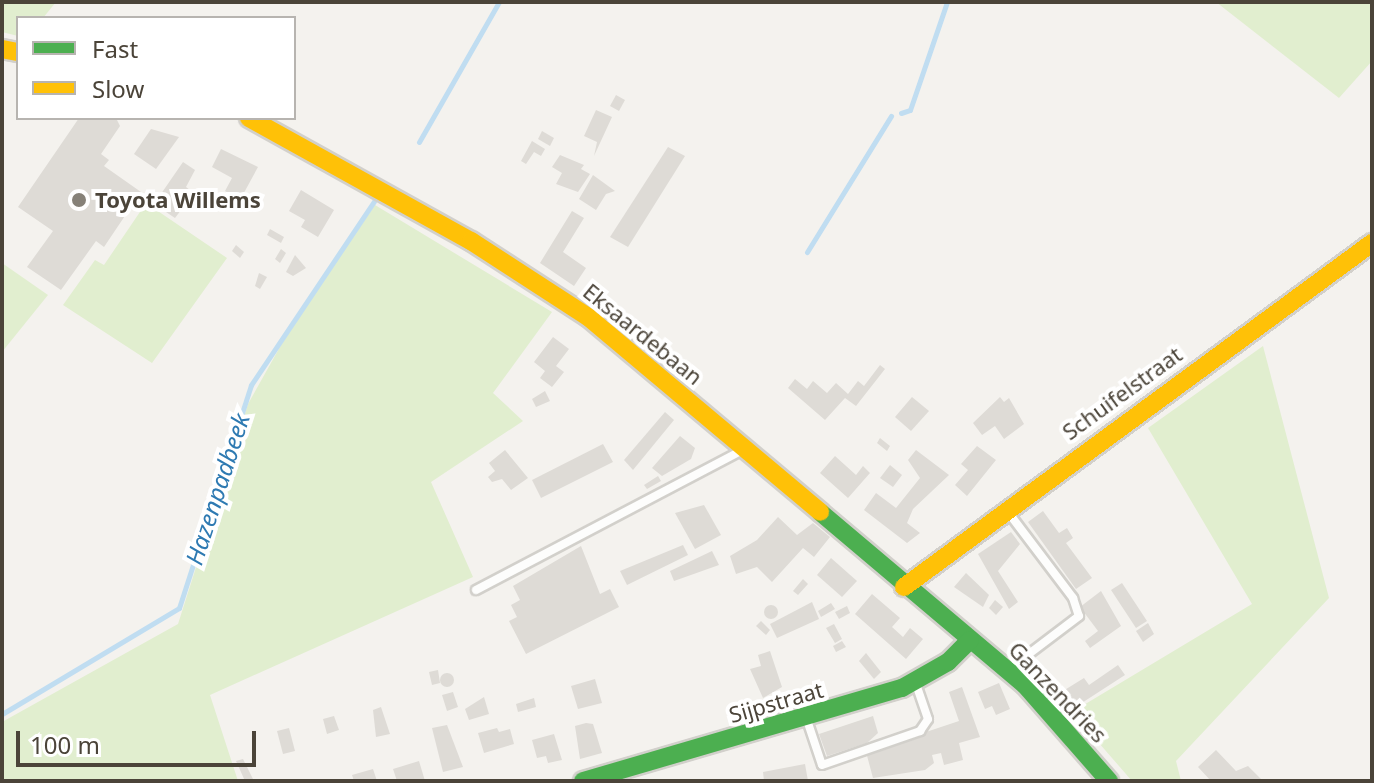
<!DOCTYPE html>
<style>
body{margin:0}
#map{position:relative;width:1374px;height:783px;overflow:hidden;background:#f4f2ee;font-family:"Noto Sans",sans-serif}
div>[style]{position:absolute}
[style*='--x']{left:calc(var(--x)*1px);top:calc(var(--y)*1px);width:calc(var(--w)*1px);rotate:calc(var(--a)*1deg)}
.green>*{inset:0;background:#e1eecf}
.stream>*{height:5px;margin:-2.5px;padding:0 2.5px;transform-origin:2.5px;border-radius:2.5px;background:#c0ddf1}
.building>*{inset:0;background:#dedbd6}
.round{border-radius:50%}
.roads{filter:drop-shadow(2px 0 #d2d0cb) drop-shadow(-2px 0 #d2d0cb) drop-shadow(0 2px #d2d0cb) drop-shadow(0 -2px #d2d0cb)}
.lane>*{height:8px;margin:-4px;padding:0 4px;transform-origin:4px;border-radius:4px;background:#fdfdfc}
.fast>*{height:18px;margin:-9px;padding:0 9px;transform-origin:9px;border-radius:9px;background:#4caf50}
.slow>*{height:18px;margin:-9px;padding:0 9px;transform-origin:9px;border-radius:9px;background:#ffc107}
.dots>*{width:22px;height:22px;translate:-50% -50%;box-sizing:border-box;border:4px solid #fff;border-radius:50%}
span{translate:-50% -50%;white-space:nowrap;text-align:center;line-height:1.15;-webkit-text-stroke:8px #fff;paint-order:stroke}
.poi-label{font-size:22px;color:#4b4439;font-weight:700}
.left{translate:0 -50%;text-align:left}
.street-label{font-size:22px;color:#4b4439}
.water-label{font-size:24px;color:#2e7ab2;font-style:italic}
.frame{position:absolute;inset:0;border:4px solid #4b4439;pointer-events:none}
.legend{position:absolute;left:16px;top:16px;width:280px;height:104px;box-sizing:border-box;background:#fff;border:2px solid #b7b4b0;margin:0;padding:10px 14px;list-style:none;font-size:24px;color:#4b4439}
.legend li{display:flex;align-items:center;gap:16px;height:40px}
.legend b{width:40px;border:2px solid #b7b4b0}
.scale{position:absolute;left:16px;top:731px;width:240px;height:36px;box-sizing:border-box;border:4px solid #4b4439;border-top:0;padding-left:10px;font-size:24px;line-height:28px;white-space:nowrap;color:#4b4439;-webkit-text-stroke:6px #fff;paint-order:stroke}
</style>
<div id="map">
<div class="green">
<i style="clip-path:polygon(2px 2px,56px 2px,43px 18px,18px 18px,18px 36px,2px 32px)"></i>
<i style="clip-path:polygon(1216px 2px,1372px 2px,1372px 61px,1339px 98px)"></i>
<i style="clip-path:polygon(146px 203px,227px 258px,152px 363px,63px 305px,95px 260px,104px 265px)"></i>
<i style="clip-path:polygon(375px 205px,552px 312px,493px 393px,523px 421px,431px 482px,473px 577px,210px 695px,238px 781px,2px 781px,2px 722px,178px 624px,248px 404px,290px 329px)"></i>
<i style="clip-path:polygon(2px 263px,48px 295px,2px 352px)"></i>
<i style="clip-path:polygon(1263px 346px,1329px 598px,1176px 761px,1181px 781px,1132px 781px,1072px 712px,1252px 604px,1148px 428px)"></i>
</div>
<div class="stream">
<i style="--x:901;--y:113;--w:9;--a:-18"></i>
<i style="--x:910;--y:110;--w:114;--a:-71.1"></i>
<i style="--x:419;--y:142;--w:161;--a:-60.3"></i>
<i style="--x:807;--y:252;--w:160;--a:-58.3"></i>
<i style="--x:2;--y:714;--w:206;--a:-30.9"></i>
<i style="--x:179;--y:608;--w:234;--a:-72.1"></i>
<i style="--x:251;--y:385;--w:221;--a:-56.2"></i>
</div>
<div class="building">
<i style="clip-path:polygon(616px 95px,625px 100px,619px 111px,610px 106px)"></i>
<i style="clip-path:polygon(596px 110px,612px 117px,594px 156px,597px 142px,584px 136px)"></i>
<i style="clip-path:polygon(79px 118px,116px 118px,120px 126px,101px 154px,109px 160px,104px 166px,141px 192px,104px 247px,96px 241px,61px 290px,27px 267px,53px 231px,18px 207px)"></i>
<i style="clip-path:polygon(151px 129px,179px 137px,156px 169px,134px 154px)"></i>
<i style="clip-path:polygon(542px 131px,554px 138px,550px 146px,538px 139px)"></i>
<i style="clip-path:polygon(532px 141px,545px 149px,541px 156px,534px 152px,526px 164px,521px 161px)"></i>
<i style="clip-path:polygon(668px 147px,685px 156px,628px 247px,610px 237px)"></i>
<i style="clip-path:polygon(221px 149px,258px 167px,240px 200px,225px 191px,232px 178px,212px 167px)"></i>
<i style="clip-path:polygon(560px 155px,584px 165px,581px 169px,590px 174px,578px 192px,556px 184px,562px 173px,552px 167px)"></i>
<i style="clip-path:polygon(183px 162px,195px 170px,186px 187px,194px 193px,175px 218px,154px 204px)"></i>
<i style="clip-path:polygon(593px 175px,615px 191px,606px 194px,596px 210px,579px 199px)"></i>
<i style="clip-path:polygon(301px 190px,334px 210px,318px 237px,301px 227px,305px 220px,289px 211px)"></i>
<i style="clip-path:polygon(572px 211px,584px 218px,563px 252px,586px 268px,574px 286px,540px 263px)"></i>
<i style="clip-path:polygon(270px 229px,284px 237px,281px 243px,267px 235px)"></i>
<i style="clip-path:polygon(236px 245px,244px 252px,240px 258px,232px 251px)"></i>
<i style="clip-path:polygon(281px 249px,286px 253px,280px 263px,275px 259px)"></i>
<i style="clip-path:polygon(295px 255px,306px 268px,293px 276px,286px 272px)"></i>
<i style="clip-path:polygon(259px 273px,267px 277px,260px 289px,255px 286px)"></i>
<i style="clip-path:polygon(553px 337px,569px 349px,556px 366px,564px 372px,552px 387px,540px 378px,545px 371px,534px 362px)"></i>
<i style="clip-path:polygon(880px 365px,885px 369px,856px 406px,845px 398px,825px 420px,788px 388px,795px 379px,807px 389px,813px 381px,827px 393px,836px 383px,848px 394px,858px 381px,864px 386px)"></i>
<i style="clip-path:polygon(545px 391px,550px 401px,536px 407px,532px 399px)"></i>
<i style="clip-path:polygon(912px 397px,929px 411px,911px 431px,895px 417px)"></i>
<i style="clip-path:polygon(1000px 397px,1004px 402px,1009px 398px,1024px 424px,1004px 439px,995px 426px,982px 435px,973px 423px)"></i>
<i style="clip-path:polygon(665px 412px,674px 420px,633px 470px,624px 460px)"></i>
<i style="clip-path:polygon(680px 436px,695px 448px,691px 459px,662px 476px,652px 468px)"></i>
<i style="clip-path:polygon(880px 438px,890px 446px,887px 451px,877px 443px)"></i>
<i style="clip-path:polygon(603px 444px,613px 462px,541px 498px,532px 480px)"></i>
<i style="clip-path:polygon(977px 446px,996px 460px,967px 496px,955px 485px,968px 470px,961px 464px)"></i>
<i style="clip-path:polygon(505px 450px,528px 478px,511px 490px,502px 479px,492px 482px,488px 477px,495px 471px,489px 463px)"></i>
<i style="clip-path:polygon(916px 450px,949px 475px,913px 509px,907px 523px,920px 533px,907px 543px,864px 510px,876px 493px,896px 508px,920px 478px,908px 460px)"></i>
<i style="clip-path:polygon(835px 456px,856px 475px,863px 466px,870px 473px,848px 498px,820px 473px)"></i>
<i style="clip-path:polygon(890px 465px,902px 475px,893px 487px,880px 478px)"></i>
<i style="clip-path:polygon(658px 476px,661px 481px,647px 489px,644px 485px)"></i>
<i style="clip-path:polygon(704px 505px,721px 535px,695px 549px,675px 513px)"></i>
<i style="clip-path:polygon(1043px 511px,1059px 533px,1067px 528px,1073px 538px,1066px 543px,1092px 578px,1076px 589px,1028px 522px)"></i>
<i style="clip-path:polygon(778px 517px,797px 535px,813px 523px,830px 537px,814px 557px,803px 548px,772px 582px,757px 567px,736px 574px,730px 556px,757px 540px)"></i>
<i style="clip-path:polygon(1011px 532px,1020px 544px,998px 571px,1018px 602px,1009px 609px,978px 554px)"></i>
<i style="clip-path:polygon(683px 545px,688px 555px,627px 585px,620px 571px)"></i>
<i style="clip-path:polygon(581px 546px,600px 594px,610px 589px,619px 607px,526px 654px,509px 621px,517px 617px,511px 605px,520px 600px,513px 586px)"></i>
<i style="clip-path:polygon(712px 551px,719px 565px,674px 581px,670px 571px)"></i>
<i style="clip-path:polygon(831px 558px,857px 581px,842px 597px,817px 575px)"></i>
<i style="clip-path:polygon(966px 573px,989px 595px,983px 607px,954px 587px)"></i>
<i style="clip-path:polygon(803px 579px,808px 584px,798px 595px,793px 591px)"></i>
<i style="clip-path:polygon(1122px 583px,1147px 621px,1136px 628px,1111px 590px)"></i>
<i style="clip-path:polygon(1101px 591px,1121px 626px,1090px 648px,1085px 641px,1098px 631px,1080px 607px)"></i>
<i style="clip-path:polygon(872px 594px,900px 618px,892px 627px,903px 637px,910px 628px,923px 639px,906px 659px,855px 614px)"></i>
<i style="clip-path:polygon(995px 600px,1003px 607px,996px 615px,989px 608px)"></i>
<i style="clip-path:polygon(812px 602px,819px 619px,777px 638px,770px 624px)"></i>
<i style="clip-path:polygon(831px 603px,835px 609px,821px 617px,818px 611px)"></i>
<i class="round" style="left:764px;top:605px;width:14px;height:14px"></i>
<i style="clip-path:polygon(847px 606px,850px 613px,839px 619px,835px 612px)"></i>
<i style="clip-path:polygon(761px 621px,770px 630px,766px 635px,756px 626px)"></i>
<i style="clip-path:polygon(1148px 623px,1154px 634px,1143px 642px,1136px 631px)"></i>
<i style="clip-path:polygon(834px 624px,842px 639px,835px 643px,826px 628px)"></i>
<i style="clip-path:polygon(842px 641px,846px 647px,836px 652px,833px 646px)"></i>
<i style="clip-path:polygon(770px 651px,782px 687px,763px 698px,750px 669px,761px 666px,758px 655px)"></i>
<i style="clip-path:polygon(866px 653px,881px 672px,874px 679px,859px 661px)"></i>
<i style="clip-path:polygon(1118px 665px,1125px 675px,1074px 708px,1063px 691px,1084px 678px,1089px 685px)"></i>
<i style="clip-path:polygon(438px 670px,440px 683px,432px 685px,429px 672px)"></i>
<i class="round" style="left:440px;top:673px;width:14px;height:14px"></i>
<i style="clip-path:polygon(595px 679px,602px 703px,578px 709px,571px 686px)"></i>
<i style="clip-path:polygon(999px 683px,1010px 709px,996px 715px,992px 706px,985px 709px,978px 692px)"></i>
<i style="clip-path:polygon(962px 687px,980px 737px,959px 743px,963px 760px,944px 765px,941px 753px,932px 755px,934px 763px,925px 770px,873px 778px,866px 752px,959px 721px,949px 692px)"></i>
<i style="clip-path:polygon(453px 692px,458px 707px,447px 711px,442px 695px)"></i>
<i style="clip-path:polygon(484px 697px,489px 714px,469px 720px,465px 709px)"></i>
<i style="clip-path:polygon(534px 698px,536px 707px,518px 712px,516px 704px)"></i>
<i style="clip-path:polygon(381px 707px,390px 734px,376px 737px,373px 710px)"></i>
<i style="clip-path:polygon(334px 716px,339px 730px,327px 734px,323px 719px)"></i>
<i style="clip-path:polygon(873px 716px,878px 733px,867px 743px,827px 756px,819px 734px)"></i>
<i style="clip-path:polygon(586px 723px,593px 724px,602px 753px,580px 759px,575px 726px)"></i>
<i style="clip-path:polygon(447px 725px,463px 767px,443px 772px,432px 728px)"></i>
<i style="clip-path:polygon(289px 728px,295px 751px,283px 754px,277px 731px)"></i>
<i style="clip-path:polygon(497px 728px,499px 732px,510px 729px,514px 744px,484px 753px,478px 733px)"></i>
<i style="clip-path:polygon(554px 734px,562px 760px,548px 763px,546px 756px,537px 758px,532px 740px)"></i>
<i style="clip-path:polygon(1216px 750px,1236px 771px,1248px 766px,1263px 781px,1211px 781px,1198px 767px)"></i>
<i style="clip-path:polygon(243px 759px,253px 779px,245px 781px,236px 761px)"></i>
<i style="clip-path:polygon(419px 761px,425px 781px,397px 781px,393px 769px)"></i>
<i style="clip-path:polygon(805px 764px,808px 781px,764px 781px,763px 772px)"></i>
<i style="clip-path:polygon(373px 769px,377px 781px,354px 781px,352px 775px)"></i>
</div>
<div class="roads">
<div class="lane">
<i style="--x:1008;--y:512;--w:108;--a:52.9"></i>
<i style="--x:1073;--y:598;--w:19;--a:72"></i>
<i style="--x:1079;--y:616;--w:88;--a:142.9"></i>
<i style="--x:476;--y:590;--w:301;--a:-27.7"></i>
<i style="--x:807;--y:720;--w:47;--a:71.6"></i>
<i style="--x:822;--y:765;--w:104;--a:-19.1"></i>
<i style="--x:920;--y:731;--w:14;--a:-56"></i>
<i style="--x:928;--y:719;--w:40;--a:-108.9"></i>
</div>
<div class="fast">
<i style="--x:820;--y:512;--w:268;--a:40.2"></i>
<i style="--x:1025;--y:685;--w:128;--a:48.8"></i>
<i style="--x:583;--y:781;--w:332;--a:-16.3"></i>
<i style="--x:902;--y:688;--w:53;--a:-29.5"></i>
<i style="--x:948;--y:662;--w:31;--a:-45"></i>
</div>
<div class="slow">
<i style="--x:2;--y:49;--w:16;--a:11"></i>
<i style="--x:249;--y:118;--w:254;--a:29"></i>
<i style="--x:471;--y:241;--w:140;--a:33"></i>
<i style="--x:588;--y:317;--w:303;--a:40"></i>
<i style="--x:904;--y:587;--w:581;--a:-36.32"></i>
</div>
</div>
<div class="dots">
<i style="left:79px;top:200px;background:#868178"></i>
</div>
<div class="poi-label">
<span class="left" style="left:95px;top:200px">Toyota Willems</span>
</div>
<div class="street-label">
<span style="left:643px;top:334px;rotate:39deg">Eksaardebaan</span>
<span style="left:1122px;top:393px;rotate:-36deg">Schuifelstraat</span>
<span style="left:1058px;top:692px;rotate:46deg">Ganzendries</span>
<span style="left:776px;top:702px;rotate:-16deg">Sijpstraat</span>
</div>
<div class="water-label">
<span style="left:217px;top:489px;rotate:-72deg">Hazenpadbeek</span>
</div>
<div class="frame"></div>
<ul class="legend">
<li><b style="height:10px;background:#4caf50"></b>Fast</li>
<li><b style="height:10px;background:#ffc107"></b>Slow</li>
</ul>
<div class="scale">100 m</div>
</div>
